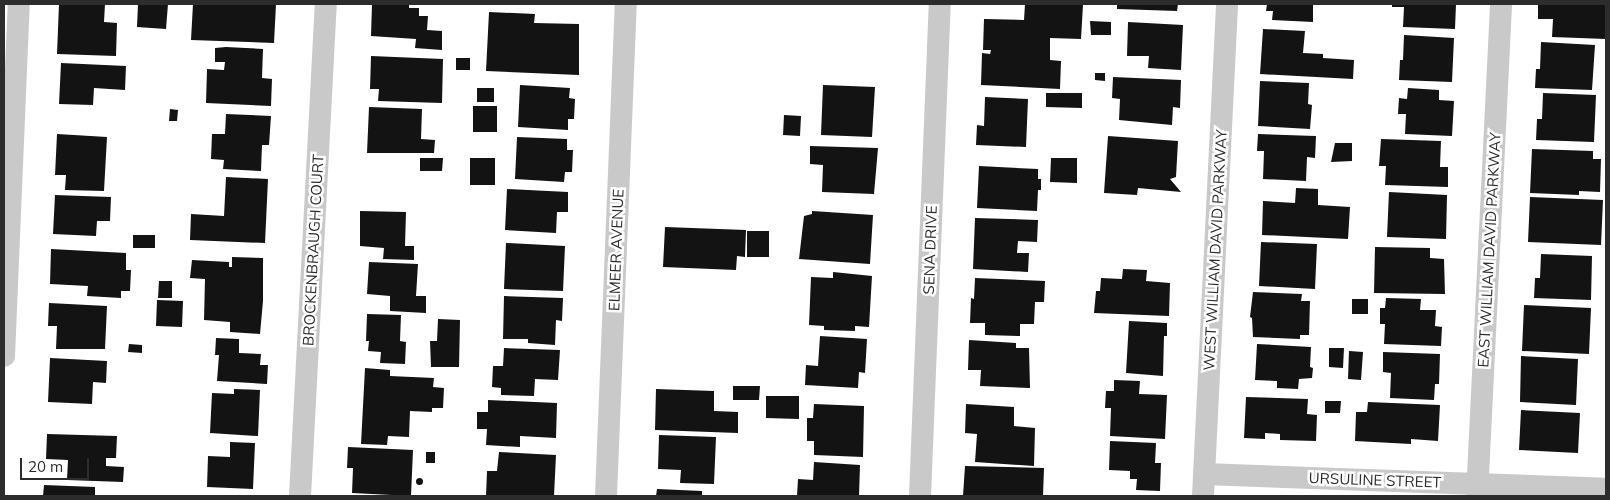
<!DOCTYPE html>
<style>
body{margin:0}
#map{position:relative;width:1610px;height:500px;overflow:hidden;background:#fff;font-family:Mulish,sans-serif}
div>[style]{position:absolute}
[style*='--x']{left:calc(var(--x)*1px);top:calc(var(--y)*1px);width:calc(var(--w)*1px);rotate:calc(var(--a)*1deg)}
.building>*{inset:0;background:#131313}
.round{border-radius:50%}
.minor>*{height:22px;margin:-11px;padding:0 11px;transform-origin:11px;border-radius:11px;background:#c9c9c9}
span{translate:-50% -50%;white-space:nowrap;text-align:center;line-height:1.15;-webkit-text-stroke:5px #fff;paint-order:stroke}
.street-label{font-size:15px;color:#2c2c2c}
.frame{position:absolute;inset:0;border:5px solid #2c2c2c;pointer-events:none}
.scale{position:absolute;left:20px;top:458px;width:69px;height:22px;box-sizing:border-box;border:2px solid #2c2c2c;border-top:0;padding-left:6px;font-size:15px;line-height:18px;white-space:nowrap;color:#2c2c2c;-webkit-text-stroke:4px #fff;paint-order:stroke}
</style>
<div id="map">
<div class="building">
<i style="clip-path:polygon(59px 4px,105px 4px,104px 22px,117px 23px,116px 56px,57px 54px)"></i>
<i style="clip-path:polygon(138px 4px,168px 4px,166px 29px,137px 27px)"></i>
<i style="clip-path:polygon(193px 4px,276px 4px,274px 43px,191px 40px)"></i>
<i style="clip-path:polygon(372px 4px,409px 5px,409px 8px,419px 8px,419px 16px,428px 16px,427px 30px,442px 31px,442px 50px,415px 48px,416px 39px,371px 36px)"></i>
<i style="clip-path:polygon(1025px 4px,1083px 5px,1081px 39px,1050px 38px,1050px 60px,1061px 61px,1060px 89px,981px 85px,982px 53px,990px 54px,991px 50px,983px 50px,984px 19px,1024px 20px)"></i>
<i style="clip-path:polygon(1117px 4px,1178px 4px,1177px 11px,1117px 9px)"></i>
<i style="clip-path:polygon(1267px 4px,1313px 4px,1313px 22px,1272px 20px,1273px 11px,1266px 11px)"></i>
<i style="clip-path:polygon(1392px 4px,1456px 4px,1455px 29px,1403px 27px,1404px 7px,1392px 7px)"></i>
<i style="clip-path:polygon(1538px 4px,1606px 4px,1606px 39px,1552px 37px,1553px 19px,1538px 19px)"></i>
<i style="clip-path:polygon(489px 12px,535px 14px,534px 23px,579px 24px,579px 75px,486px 71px)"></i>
<i style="clip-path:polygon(1090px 21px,1111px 22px,1111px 35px,1091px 35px)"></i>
<i style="clip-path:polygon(1128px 22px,1183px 25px,1181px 70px,1148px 68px,1149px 56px,1127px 56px)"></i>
<i style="clip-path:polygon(1263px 29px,1305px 31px,1303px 53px,1323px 54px,1323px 58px,1354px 60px,1353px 79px,1260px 74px)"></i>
<i style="clip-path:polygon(1404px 35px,1454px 38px,1452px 82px,1399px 80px,1400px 60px,1403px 60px)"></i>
<i style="clip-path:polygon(1541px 42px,1595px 45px,1592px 90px,1535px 88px,1536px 69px,1540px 69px)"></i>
<i style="clip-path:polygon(226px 47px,263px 49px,262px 78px,272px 79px,271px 106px,206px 103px,207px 69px,224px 70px,225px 62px,215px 62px,215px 48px)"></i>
<i style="clip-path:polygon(371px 56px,443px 59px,442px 103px,378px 101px,379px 89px,370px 89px)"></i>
<i style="clip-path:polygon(456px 58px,470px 58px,470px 70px,456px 70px)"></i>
<i style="clip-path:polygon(61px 63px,126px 66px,125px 90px,94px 88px,93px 105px,59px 104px)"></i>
<i style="clip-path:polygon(1095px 73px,1105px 73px,1105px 81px,1095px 80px)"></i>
<i style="clip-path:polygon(1113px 77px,1181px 80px,1180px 108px,1173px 107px,1172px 125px,1119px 120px,1120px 99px,1112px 98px)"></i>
<i style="clip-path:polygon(1260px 81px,1309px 83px,1308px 104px,1312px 105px,1310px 129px,1258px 126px)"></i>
<i style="clip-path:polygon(520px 85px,570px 88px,569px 98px,575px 99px,574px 119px,568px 119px,568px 130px,518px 127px)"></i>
<i style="clip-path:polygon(823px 85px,875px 87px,872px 137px,821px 135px)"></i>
<i style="clip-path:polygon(477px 88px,494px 88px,494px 102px,477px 102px)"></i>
<i style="clip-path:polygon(1408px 88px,1439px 90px,1439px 100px,1454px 101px,1452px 136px,1405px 134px,1406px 114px,1398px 114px,1399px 98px,1407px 99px)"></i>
<i style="clip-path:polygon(1046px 93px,1082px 93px,1082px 108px,1046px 107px)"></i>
<i style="clip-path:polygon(1543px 93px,1596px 95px,1594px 142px,1536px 140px,1537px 119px,1542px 119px)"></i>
<i style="clip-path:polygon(985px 97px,1028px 99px,1026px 147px,976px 145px,977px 125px,984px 126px)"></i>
<i style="clip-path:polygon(473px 106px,497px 106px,497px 132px,473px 132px)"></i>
<i style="clip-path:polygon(369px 107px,422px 109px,421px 139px,435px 140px,434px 153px,367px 153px)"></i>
<i style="clip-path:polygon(170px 109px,178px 110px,177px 121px,169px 121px)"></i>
<i style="clip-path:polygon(226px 114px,271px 116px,269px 145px,262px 145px,261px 171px,223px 169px,224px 160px,211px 159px,212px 134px,225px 134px)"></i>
<i style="clip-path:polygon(784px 115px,801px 116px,800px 136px,783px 135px)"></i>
<i style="clip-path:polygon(57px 134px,107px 137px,104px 191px,65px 190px,66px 175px,55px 175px)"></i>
<i style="clip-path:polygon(1258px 134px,1316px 136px,1315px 158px,1307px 157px,1306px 181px,1263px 179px,1264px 151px,1257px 151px)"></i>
<i style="clip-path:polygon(1108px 136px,1178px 141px,1176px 177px,1170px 179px,1181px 192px,1138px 188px,1137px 195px,1104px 193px)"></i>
<i style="clip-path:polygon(517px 137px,567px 139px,567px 150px,573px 150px,572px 172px,565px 172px,564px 182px,515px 179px)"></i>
<i style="clip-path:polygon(1381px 139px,1441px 141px,1440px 167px,1448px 167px,1448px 187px,1385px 185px,1386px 166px,1379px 166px)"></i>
<i style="clip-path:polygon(1335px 143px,1352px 143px,1352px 161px,1331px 162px)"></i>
<i style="clip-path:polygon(810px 146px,878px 148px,874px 194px,822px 192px,823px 165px,810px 164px)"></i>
<i style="clip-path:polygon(1532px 149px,1593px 151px,1593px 159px,1601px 159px,1600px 192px,1579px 191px,1579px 195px,1530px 193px)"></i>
<i style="clip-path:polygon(420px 158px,443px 158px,442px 171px,420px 171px)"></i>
<i style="clip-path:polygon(470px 158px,495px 158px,495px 185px,470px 185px)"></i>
<i style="clip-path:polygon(1051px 158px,1077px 158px,1077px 183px,1050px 182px)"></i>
<i style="clip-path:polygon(979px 166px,1038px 169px,1038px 179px,1041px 179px,1041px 190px,1038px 190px,1037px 211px,977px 208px)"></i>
<i style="clip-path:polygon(226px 177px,268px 179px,265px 243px,190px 240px,191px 214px,224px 216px)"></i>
<i style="clip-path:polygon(1296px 188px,1318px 189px,1318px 205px,1350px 207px,1348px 239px,1262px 235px,1263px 201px,1295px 203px)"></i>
<i style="clip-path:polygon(507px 189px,568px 192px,568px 212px,557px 212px,556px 233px,505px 230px)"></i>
<i style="clip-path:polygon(1389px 192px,1447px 195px,1446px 239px,1387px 237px)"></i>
<i style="clip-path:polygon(55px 195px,111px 197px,110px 221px,97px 221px,96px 236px,53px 234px)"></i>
<i style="clip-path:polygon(1530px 197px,1603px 200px,1601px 245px,1528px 242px)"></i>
<i style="clip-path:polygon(360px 211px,406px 212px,405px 246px,414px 246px,414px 260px,383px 259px,384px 248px,360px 246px)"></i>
<i style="clip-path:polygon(812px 211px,873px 215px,870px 264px,799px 259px,804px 216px,812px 214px)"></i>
<i style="clip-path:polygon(975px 218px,1038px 220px,1037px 242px,1018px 241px,1017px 253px,1029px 253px,1028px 272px,973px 269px)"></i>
<i style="clip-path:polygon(665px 227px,746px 230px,745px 257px,737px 256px,736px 270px,663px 267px)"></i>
<i style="clip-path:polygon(747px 231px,769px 231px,769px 257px,747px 257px)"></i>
<i style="clip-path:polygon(133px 235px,155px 235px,155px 248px,133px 248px)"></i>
<i style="clip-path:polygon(1261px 242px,1317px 244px,1315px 289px,1259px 286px)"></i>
<i style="clip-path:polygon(506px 243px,565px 246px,563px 291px,504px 289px)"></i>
<i style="clip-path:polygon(1375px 247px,1430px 248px,1430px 258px,1444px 259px,1445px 294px,1374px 293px)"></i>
<i style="clip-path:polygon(51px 249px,126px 253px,126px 270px,131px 270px,130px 291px,121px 291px,121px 298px,87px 296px,88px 286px,50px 284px)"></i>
<i style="clip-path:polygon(1541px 254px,1592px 256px,1591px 300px,1534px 298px,1535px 278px,1540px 278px)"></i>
<i style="clip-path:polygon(232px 257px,263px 258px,263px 301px,260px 334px,230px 332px,230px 322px,204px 320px,205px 279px,190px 278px,192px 260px,229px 262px,229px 267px,232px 267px)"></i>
<i style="clip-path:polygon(369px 262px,418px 264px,416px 296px,426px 296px,426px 313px,390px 311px,390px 296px,367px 294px)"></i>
<i style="clip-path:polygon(1123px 269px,1147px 270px,1146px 281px,1170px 283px,1169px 316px,1094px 313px,1096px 291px,1100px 291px,1101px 278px,1122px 279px)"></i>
<i style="clip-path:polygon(833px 272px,872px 276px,869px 327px,855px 326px,855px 331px,824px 330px,824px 326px,809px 325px,811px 277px,833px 278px)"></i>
<i style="clip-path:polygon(975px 278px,1045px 281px,1044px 302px,1035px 302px,1034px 324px,1020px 324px,1020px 336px,985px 335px,985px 323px,970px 323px,971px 298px,974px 299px)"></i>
<i style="clip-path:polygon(159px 281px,172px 281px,172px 298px,158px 298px)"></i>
<i style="clip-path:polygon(1253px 292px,1302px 294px,1301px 301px,1310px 301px,1309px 335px,1300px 335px,1300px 339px,1253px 337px,1252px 318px,1250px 317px)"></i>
<i style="clip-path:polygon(504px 296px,563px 298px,562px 321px,556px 320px,555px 345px,528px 343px,528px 339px,503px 339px)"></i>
<i style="clip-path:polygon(1386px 298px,1421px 299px,1420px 310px,1436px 310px,1435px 326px,1442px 327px,1441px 346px,1384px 344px,1385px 324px,1380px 324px,1380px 308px,1385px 308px)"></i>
<i style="clip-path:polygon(1352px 299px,1368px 299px,1368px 314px,1352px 314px)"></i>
<i style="clip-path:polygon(157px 300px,183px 301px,182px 327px,156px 326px)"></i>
<i style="clip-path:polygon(49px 303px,107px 306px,105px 349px,56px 349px,57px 326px,48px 326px)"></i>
<i style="clip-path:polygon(1524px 305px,1591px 308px,1589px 354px,1522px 351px)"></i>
<i style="clip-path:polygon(367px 314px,401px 315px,400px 341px,406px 342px,405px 364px,380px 363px,381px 352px,368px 351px,369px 341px,366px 341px)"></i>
<i style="clip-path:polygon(438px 319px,460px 320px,459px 367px,431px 367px,430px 341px,437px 341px)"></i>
<i style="clip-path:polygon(1129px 321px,1167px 323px,1167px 336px,1164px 336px,1163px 376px,1126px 373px)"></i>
<i style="clip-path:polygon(820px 336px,867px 339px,865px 373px,859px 372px,858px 388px,805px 385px,806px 365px,818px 366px)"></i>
<i style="clip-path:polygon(216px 338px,239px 339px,239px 353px,261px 354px,260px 365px,268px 365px,267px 384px,217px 381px,219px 355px,215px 355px)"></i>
<i style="clip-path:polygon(969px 340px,1016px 343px,1016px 348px,1029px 348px,1030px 388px,980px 386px,981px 370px,968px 370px)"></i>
<i style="clip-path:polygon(129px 344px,142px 345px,142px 353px,128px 352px)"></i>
<i style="clip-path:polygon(1257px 344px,1311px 347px,1310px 367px,1313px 368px,1312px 378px,1299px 379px,1298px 389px,1277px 388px,1277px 381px,1255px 380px)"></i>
<i style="clip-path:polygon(504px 348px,560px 350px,558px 380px,535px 379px,534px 396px,501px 395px,501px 388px,492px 387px,493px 366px,503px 366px)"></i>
<i style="clip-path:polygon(1329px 348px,1344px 348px,1343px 368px,1329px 367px)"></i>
<i style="clip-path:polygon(1349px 351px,1363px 352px,1361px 380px,1348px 379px)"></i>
<i style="clip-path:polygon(1383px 352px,1440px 354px,1439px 384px,1435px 384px,1434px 400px,1390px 398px,1391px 373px,1383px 372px)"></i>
<i style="clip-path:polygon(1521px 356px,1578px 359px,1576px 405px,1520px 402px)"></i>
<i style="clip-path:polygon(50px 358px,107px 361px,106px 383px,93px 382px,92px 404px,48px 402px)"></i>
<i style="clip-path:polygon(365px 368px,390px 370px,390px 376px,434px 378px,433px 387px,444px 388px,443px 408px,432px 408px,432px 412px,410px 411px,409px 437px,388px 436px,387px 445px,361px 444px)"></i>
<i style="clip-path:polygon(1114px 380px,1140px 381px,1139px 394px,1167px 395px,1165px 439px,1110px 436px,1111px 408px,1105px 408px,1106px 391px,1114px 391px)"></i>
<i style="clip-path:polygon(733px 386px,760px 386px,759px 400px,733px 400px)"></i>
<i style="clip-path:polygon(234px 389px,260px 390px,258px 436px,210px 433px,212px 393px,234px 394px)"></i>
<i style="clip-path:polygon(656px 389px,714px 391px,714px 411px,738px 412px,738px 433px,655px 430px)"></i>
<i style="clip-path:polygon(766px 396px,799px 396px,799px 419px,766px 418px)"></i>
<i style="clip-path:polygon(1246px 397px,1308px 399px,1307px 414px,1317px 415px,1316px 441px,1280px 440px,1280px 434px,1265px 433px,1265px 439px,1244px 438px)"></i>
<i style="clip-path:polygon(488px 400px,557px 403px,556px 438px,520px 436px,520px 447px,486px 445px,487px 429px,477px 429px,477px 412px,488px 412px)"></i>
<i style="clip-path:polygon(1325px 401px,1341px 401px,1340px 413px,1325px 413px)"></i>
<i style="clip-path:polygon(1368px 402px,1440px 405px,1438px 441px,1411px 439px,1411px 444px,1355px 441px,1356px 412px,1367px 412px)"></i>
<i style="clip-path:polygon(814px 404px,864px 406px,863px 457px,814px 455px,814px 441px,807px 441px,807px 418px,813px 418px)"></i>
<i style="clip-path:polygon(966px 404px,1014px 407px,1014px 426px,1035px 428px,1034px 466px,975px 462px,977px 434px,965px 433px)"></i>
<i style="clip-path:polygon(1521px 410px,1580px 413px,1578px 453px,1519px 450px)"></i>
<i style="clip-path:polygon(47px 434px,117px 436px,116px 458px,106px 458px,106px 466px,124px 467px,123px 482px,67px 480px,68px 460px,46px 459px)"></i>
<i style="clip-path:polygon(659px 435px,716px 437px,714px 484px,680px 483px,681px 470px,658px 469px)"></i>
<i style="clip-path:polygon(1110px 441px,1156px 443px,1155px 463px,1161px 463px,1160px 491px,1136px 490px,1137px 479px,1130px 479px,1130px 471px,1109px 470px)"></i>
<i style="clip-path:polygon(230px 442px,255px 443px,253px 489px,207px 487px,208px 456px,230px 457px)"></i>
<i style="clip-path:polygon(348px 447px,413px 450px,411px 496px,352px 493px,353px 468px,347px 468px)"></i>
<i style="clip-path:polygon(426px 452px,435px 452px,435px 463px,426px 463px)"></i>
<i style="clip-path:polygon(499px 452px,556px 455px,554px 496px,486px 496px,487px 471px,497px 471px)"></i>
<i style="clip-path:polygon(814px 462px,860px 465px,859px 496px,797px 496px,798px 479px,813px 480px)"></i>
<i style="clip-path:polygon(965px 466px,1044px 468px,1043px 496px,963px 496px)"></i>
<i class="round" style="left:415.5px;top:477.5px;width:7px;height:7px"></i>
<i style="clip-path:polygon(44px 485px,95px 487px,95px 496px,43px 496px)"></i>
<i style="clip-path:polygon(657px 489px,702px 491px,702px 496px,656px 496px)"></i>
</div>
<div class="minor">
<i style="--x:4;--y:356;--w:352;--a:-87.6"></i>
<i style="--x:1204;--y:474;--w:402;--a:2.1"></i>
<i style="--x:300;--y:496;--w:493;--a:-87"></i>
<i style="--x:606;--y:496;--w:492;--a:-87.7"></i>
<i style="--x:920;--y:496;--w:492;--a:-87.7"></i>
<i style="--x:1203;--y:496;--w:493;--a:-87.2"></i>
<i style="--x:1477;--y:496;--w:493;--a:-87.2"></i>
</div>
<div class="street-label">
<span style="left:313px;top:250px;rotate:-87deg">BROCKENBRAUGH COURT</span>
<span style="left:616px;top:250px;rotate:-88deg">ELMEER AVENUE</span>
<span style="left:930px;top:250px;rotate:-88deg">SENA DRIVE</span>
<span style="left:1215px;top:250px;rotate:-87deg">WEST WILLIAM DAVID PARKWAY</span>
<span style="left:1489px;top:250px;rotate:-87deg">EAST WILLIAM DAVID PARKWAY</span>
<span style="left:1375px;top:480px;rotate:2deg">URSULINE STREET</span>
</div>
<div class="frame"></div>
<div class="scale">20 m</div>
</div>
